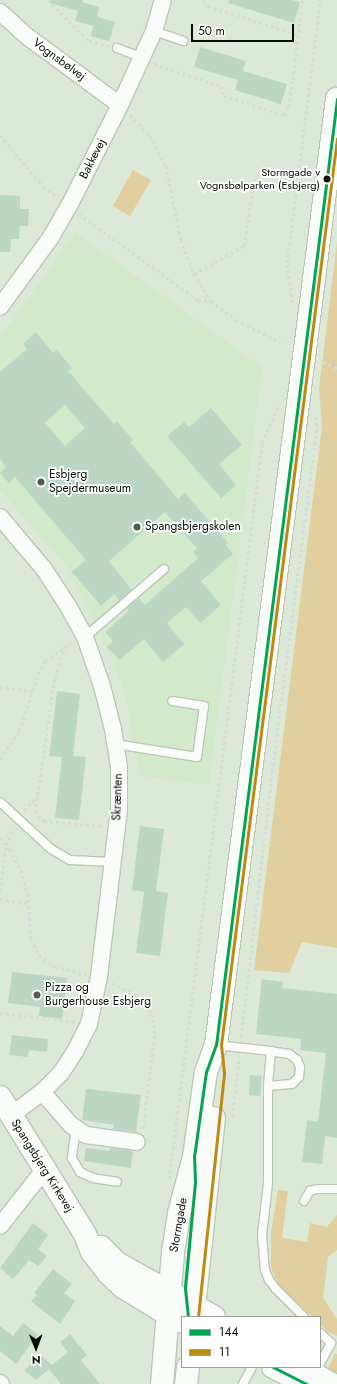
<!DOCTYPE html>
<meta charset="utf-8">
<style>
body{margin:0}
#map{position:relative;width:337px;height:1384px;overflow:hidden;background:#dbe9d6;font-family:Jost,sans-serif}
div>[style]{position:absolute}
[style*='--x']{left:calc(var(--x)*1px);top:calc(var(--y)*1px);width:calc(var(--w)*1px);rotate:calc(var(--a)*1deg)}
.built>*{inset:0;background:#d2e9ca}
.green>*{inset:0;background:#e1cf9f}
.building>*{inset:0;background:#bbd7c3}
.path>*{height:2.5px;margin-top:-1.25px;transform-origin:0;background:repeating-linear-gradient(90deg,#d8dcd7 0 3px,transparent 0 6px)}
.roads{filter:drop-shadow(1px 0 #bcc6b8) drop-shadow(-1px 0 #bcc6b8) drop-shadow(0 1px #bcc6b8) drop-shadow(0 -1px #bcc6b8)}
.lane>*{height:8px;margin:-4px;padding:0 4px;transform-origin:4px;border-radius:4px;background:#fafcf9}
.street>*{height:16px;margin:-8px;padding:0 8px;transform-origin:8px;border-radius:8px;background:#fafcf9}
.secondary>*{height:22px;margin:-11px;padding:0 11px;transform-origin:11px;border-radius:11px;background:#fafcf9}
.bus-1>*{height:3px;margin:-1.5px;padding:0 1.5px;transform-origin:1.5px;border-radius:1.5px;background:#00a651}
.bus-2>*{height:3px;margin:-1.5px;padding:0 1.5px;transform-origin:1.5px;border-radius:1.5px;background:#be8a12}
.dots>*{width:11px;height:11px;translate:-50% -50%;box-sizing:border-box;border:2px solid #fff;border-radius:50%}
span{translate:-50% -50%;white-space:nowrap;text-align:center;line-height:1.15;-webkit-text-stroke:3.5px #fff;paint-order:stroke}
.bus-label{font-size:11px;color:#060e04}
.right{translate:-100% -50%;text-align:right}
.street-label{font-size:12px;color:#060e04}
.poi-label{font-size:12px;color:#060e04}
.left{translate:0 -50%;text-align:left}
.legend{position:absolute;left:181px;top:1316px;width:140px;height:52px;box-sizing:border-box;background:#fff;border:1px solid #9b9f9b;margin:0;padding:5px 7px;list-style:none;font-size:12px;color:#060e04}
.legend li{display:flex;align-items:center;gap:8px;height:20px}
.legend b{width:20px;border:1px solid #9b9f9b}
.north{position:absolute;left:16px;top:1328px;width:40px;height:40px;-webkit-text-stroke:3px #fff;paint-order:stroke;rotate:179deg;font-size:11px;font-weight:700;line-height:16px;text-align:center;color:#060e04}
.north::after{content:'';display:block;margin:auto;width:14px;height:18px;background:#060e04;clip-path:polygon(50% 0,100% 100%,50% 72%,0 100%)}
.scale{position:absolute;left:191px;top:24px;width:103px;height:18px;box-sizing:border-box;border:2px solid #060e04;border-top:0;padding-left:5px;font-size:12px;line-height:14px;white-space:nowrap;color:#060e04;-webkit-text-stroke:3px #fff;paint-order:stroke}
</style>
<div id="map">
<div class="built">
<i style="clip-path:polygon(76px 233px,262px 367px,209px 785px,140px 776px,124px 688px,100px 633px,66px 565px,0 490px,0 337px)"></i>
</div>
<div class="green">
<i style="clip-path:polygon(133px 170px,151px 180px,130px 216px,113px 206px)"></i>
<i style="clip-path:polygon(337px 242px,337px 948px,302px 942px,289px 973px,254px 970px,322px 426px,319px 389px)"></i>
<i style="clip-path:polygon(278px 1190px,288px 1191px,282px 1238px,307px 1242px,310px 1223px,327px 1227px,337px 1215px,337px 1250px,328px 1257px,323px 1298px,337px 1319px,337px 1336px,328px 1332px,320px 1324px,320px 1317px,313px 1317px,281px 1288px,275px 1278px,271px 1267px,271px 1233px)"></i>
<i style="clip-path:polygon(335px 1354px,337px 1354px,337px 1373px,328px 1368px)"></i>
</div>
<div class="building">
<i style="clip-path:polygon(50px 0,83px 0,82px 2px,99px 7px,97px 17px,115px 22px,109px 41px,91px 36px,93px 26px,75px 21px,78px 11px,50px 3px)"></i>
<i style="clip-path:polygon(229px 0,292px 0,300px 2px,294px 23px,228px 3px)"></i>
<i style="clip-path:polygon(200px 47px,246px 61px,243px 71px,287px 84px,281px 104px,235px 90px,238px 80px,194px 67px)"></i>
<i style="clip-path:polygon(0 195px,20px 196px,20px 209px,29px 209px,28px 226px,20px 226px,19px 239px,11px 239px,10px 252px,0 252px)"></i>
<i style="clip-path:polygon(evenodd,36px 332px,53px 353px,57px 350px,72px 368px,68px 371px,114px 424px,117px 421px,133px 440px,130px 442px,178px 499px,185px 493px,228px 543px,226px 545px,233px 554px,201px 581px,221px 605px,200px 623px,186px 607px,167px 623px,184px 644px,163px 662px,144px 639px,119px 660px,107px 647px,113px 641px,105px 632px,129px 611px,127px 608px,139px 598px,145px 605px,198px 558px,193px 552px,197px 548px,165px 512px,109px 561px,132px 590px,119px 600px,114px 594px,101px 606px,72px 572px,86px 560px,15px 477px,9px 483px,0 473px,6px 467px,0 459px,0 372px,27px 349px,23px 344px,36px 332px,65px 405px,85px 428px,65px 446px,45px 423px,65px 405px)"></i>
<i style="clip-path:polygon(211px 408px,242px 445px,219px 464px,236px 485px,221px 498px,167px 436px,184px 422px,189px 427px)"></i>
<i style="clip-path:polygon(57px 691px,80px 694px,73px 756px,86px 757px,79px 820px,55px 818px,62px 757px,49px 756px)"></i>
<i style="clip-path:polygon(140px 826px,164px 829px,156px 891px,168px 893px,160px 956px,136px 953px,144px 892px,132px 890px)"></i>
<i style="clip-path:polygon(12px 972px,67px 978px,62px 1019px,39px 1016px,40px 1007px,8px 1003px)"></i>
<i style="clip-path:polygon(262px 979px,283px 982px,282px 988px,337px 994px,337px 1138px,325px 1136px,322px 1164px,302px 1162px,307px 1120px,318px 1122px,326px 1053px,300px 1050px,301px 1039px,256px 1034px)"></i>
<i style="clip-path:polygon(12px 1035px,48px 1039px,47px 1052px,29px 1050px,28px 1057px,9px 1055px)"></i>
<i style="clip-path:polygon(250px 1075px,262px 1076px,260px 1096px,249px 1095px)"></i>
<i style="clip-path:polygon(86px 1089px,141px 1095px,136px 1132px,113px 1129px,114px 1125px,82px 1120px)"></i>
<i style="clip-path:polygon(86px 1148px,110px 1151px,111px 1148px,133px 1151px,131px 1168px,84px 1161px)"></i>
<i style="clip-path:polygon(33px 1223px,48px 1235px,38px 1249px,47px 1256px,38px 1266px,29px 1260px,13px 1279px,0 1268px)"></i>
<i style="clip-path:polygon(53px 1269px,72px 1284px,64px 1293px,75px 1301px,60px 1324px,31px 1301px,37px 1295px,34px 1293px)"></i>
<i style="clip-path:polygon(23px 1323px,38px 1335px,16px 1364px,0 1351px,0 1326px,13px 1336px)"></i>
<i style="clip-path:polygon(70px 1334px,87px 1355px,81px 1360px,100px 1384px,61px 1384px,49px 1369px,36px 1380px,24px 1370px,42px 1356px,52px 1365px,68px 1352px,60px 1342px)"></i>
</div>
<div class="path">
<i style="--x:48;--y:0;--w:58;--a:45"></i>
<i style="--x:89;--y:41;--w:20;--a:15"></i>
<i style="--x:203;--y:0;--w:8;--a:50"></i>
<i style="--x:208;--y:6;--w:95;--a:17.9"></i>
<i style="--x:154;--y:64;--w:71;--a:18.2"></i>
<i style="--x:221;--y:86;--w:10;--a:73"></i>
<i style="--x:224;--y:96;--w:63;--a:17.6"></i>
<i style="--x:284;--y:115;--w:9;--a:-63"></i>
<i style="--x:288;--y:107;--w:27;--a:-80"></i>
<i style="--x:293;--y:80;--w:81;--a:-83.6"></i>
<i style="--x:130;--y:115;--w:29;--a:46"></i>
<i style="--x:150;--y:136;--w:34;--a:62"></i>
<i style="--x:166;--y:166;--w:76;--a:78.5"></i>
<i style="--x:181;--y:240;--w:36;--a:69"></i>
<i style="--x:194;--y:274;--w:32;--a:58"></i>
<i style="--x:211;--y:301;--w:31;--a:37"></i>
<i style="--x:236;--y:320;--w:50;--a:26.1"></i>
<i style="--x:0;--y:135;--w:61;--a:50.3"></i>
<i style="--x:39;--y:182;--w:25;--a:40"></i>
<i style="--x:79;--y:214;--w:147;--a:35.9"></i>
<i style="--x:198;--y:300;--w:13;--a:4"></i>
<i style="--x:194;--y:274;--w:57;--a:-29.2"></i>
<i style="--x:244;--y:246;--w:67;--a:-81.4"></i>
<i style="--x:254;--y:180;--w:16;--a:-50"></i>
<i style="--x:264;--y:168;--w:34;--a:8"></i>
<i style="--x:292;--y:303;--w:40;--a:-97.1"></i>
<i style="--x:287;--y:263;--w:265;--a:-82.8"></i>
<i style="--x:323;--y:362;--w:15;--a:23"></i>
<i style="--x:65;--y:646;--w:34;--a:107"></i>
<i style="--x:55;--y:679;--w:132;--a:98.3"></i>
<i style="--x:36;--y:810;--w:6;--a:72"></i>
<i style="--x:38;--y:816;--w:8;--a:40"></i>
<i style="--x:44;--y:821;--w:58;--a:4.9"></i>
<i style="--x:0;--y:687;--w:32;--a:7"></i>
<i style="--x:0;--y:759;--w:34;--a:-56"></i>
<i style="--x:19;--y:731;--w:60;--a:-71.6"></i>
<i style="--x:38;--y:674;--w:15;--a:-62"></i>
<i style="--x:45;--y:661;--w:32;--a:-34"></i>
<i style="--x:24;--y:810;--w:20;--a:-45"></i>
<i style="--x:0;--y:838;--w:15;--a:48"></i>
<i style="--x:10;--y:849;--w:24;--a:62"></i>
<i style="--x:21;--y:870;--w:25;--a:74"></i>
<i style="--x:28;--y:894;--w:45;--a:86.2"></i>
<i style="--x:31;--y:939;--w:18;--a:63"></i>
<i style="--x:39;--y:955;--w:20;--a:37"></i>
<i style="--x:55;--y:967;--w:32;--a:13"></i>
<i style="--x:0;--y:892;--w:47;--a:-82.7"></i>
<i style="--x:6;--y:845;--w:19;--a:-69"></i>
<i style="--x:0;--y:899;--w:29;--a:10"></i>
<i style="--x:112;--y:983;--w:25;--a:26"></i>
<i style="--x:135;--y:994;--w:21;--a:47"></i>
<i style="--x:149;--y:1009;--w:11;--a:63"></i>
<i style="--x:154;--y:1019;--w:17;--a:87"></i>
<i style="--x:155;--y:1036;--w:95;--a:97.3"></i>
<i style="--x:0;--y:1013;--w:76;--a:6.8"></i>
<i style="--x:241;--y:1037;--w:267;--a:-83.3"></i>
<i style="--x:272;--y:772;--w:349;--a:-82.6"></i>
<i style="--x:317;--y:426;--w:11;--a:-100"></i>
<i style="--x:232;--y:1117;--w:61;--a:-83.5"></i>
<i style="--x:169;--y:1179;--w:742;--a:-82.8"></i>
<i style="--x:262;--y:443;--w:43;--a:-66.4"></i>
</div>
<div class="roads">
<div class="lane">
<i style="--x:154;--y:31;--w:31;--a:19"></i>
<i style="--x:117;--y:48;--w:26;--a:21"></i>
<i style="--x:85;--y:637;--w:104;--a:-40.7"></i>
<i style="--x:115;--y:744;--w:83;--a:9"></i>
<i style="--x:197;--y:757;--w:51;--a:-82.2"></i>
<i style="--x:204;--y:706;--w:32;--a:-171"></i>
<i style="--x:0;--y:802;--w:69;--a:42.7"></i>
<i style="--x:51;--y:849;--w:22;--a:30"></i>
<i style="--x:70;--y:860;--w:42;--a:2.7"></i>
<i style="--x:216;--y:1045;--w:55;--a:6.2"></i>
<i style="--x:271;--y:1051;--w:35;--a:95"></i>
<i style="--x:268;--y:1086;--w:97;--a:90"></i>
<i style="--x:268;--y:1183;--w:53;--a:96.5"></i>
<i style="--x:262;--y:1236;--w:34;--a:85"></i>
<i style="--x:265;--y:1270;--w:11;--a:68"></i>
<i style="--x:269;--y:1280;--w:11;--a:52"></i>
<i style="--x:276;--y:1289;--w:40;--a:45"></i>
<i style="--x:268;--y:1086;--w:24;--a:-5"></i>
<i style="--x:292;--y:1084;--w:10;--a:-45"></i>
<i style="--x:299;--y:1077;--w:10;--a:-84"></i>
<i style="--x:300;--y:1067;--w:8;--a:-113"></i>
<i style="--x:297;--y:1060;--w:10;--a:-143"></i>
<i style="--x:289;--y:1054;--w:18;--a:-171"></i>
<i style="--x:76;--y:1128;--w:30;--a:98"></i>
<i style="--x:72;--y:1158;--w:16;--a:60"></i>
<i style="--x:80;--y:1172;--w:14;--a:25"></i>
<i style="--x:93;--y:1178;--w:24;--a:9"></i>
<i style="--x:304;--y:1201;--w:12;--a:-59"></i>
<i style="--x:310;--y:1191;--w:7;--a:-16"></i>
<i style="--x:317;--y:1189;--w:20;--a:0"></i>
<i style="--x:320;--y:1333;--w:15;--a:42"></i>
<i style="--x:331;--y:1343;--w:24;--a:118"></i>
<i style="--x:243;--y:1384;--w:19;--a:-62"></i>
</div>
<div class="street">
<i style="--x:0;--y:12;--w:38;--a:42"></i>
<i style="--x:28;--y:37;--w:114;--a:36.5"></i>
<i style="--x:0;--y:307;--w:87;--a:-53.9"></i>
<i style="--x:51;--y:237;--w:36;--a:-60"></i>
<i style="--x:69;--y:206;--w:113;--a:-63.2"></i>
<i style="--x:120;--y:105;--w:81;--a:-65.3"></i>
<i style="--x:154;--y:31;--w:32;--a:-74"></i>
<i style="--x:0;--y:517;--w:68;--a:49.8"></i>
<i style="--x:44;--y:569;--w:44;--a:57"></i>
<i style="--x:68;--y:606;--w:35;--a:61"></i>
<i style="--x:85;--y:637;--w:52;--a:70.9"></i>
<i style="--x:102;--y:686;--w:44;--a:75.7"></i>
<i style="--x:113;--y:729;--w:38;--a:81"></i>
<i style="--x:119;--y:767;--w:42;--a:90"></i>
<i style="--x:119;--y:809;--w:169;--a:96.8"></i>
<i style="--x:99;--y:977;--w:48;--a:102"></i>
<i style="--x:89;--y:1024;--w:29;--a:117"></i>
<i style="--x:76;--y:1050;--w:27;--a:123"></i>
<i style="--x:61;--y:1073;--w:27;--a:135"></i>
<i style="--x:42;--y:1092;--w:38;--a:143"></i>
<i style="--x:42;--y:1092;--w:44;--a:48.7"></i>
<i style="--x:71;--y:1125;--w:18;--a:34"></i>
<i style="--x:86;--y:1135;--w:51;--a:7.8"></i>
<i style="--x:0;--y:1226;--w:71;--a:-51.8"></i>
<i style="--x:0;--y:1383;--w:1;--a:45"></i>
</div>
<div class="secondary">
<i style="--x:0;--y:1097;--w:161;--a:58.2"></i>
<i style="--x:85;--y:1234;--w:19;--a:69"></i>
<i style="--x:92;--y:1252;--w:28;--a:52"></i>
<i style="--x:109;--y:1274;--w:19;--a:43"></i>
<i style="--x:123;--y:1287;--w:66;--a:31.3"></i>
<i style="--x:101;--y:1247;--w:23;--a:45"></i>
<i style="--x:117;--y:1263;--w:111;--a:29.1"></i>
<i style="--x:193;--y:1317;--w:200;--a:-84"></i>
<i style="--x:273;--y:1367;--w:38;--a:27"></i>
<i style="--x:302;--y:1367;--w:34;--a:30"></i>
<i style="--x:162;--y:1384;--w:132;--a:-85.2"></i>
<i style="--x:173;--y:1252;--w:39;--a:-81"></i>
<i style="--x:179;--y:1213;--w:58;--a:-75"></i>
<i style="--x:194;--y:1157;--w:86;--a:-82"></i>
<i style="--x:206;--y:1072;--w:29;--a:-70"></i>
<i style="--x:216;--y:1045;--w:954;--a:-82.71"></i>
<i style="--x:186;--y:1384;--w:17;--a:-83"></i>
</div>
</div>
<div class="bus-1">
<i style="--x:188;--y:1317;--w:29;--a:-96"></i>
<i style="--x:185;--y:1288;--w:106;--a:-84.6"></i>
<i style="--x:195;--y:1182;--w:25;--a:-92"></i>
<i style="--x:194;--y:1157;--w:86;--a:-82"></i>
<i style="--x:206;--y:1072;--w:29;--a:-70"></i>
<i style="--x:216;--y:1045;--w:954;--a:-82.71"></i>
<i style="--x:273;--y:1367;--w:38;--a:27"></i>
</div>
<div class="bus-2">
<i style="--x:198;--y:1317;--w:245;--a:-83.9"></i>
<i style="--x:224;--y:1073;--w:28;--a:-96"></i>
<i style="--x:221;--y:1045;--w:914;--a:-82.71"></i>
</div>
<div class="dots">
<i style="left:327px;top:179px;background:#060e04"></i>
<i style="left:41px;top:482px;background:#515b4e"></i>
<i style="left:137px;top:527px;background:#515b4e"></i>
<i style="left:37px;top:995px;background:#515b4e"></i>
</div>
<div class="bus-label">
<span class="right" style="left:320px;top:179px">Stormgade v<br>Vognsbølparken (Esbjerg)</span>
</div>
<div class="street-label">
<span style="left:59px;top:60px;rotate:36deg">Vognsbølvej</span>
<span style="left:93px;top:159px;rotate:-63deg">Bakkevej</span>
<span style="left:118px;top:797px;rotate:-88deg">Skrænten</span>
<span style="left:42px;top:1166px;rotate:58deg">Spangsbjerg Kirkevej</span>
<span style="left:179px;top:1225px;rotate:-80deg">Stormgade</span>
</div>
<div class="poi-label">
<span class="left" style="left:49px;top:482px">Esbjerg<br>Spejdermuseum</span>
<span class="left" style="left:145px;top:527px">Spangsbjergskolen</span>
<span class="left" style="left:45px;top:995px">Pizza og<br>Burgerhouse Esbjerg</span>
</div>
<ul class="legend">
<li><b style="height:5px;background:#00a651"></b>144</li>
<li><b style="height:5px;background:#be8a12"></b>11</li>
</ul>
<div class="north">N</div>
<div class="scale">50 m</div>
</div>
